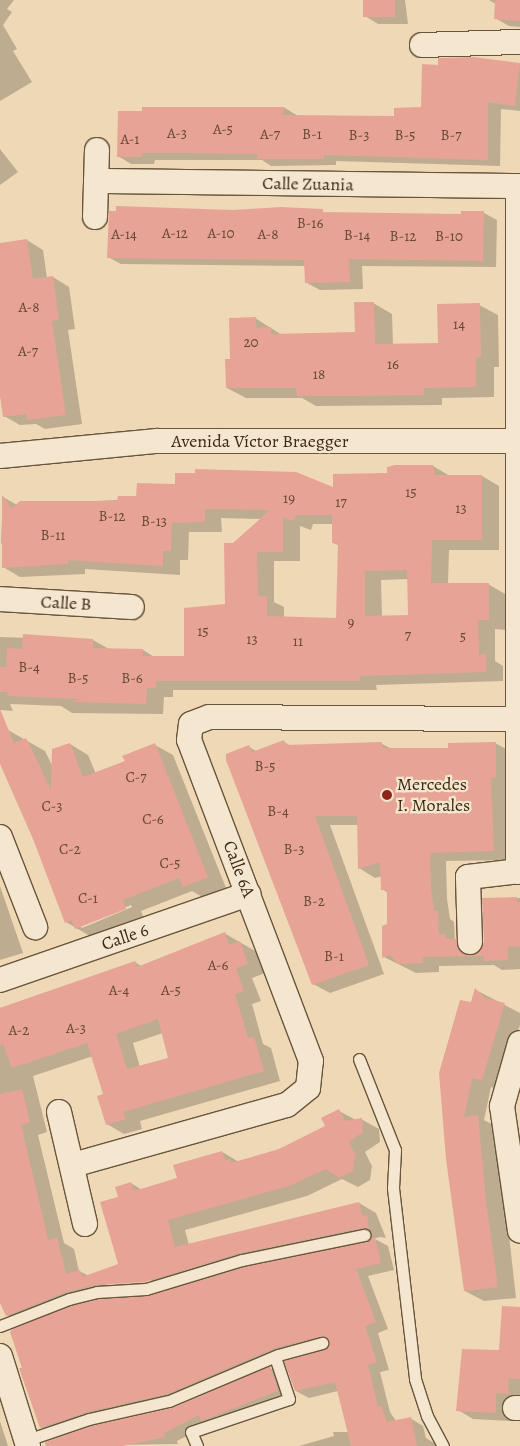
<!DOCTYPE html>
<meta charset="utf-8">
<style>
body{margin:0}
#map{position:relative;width:520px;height:1446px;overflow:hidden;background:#eed8b5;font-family:Alegreya,serif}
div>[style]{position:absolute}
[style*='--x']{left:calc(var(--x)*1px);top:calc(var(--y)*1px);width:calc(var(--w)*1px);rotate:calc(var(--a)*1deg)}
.shadow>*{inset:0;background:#0003}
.building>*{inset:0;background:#e7a496}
.roads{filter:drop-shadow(1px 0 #68553c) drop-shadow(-1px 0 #68553c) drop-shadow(0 1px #68553c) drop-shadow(0 -1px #68553c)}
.lane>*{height:11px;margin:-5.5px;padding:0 5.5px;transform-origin:5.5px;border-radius:5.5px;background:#f4e6cf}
.street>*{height:24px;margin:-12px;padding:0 12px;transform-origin:12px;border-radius:12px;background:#f4e6cf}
.dots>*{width:14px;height:14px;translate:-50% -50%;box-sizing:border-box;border:2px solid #f4e6cf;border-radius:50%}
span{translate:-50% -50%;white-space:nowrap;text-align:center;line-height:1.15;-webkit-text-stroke:4.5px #f4e6cf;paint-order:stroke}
.number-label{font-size:15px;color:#674834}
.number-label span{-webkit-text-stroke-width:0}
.street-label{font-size:18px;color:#3c2914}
.poi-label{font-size:18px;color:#3c2914}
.left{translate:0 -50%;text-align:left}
</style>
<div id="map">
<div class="shadow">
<i style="clip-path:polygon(0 0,14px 0,7px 9px,12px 12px,3px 25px,17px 49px,13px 51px,32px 82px,0 101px)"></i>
<i style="clip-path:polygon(364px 0,405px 0,408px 24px,378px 24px,365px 16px)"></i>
<i style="clip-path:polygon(489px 0,520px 0,520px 27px,509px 26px,495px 18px,496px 4px)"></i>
<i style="clip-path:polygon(473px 58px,520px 64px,520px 111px,501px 109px,500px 166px,336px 161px,336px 165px,271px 166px,262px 160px,155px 160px,154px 164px,131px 164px,118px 156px,144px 109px,285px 108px,298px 116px,396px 118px,422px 109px,439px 66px)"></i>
<i style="clip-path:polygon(0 149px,18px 172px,0 185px)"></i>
<i style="clip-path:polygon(281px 208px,328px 214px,462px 216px,484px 213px,497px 220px,496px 267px,362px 266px,363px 289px,320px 290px,307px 283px,306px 266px,121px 264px,108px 257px,233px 212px)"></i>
<i style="clip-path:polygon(27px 240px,43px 250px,47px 278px,53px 277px,69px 287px,75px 329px,68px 330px,82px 424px,45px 429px,36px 424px,20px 425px,4px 416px,0 393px,0 244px)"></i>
<i style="clip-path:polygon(373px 303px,392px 314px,393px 345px,439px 344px,479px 305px,498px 315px,499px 367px,494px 367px,494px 397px,442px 398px,442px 405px,316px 406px,302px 398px,246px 398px,227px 388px,232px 360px,255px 318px,282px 335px,356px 333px)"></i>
<i style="clip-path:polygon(evenodd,433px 466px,450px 476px,482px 476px,499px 486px,499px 550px,449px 550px,448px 584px,488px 584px,505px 594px,506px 630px,495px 629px,495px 661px,503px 666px,503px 681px,376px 685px,377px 690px,173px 690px,173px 697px,164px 697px,163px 714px,72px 713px,61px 706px,10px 704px,13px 711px,0 710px,0 637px,93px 640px,109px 649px,143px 650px,156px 658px,185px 658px,226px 605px,233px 544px,261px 519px,221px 518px,222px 532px,189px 532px,188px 560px,180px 560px,180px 575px,85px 569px,85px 574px,20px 577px,3px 567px,4px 546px,1px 543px,3px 497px,17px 505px,335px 489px,388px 474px,433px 466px,313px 524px,333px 524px,333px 543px,340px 546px,337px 620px,284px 618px,284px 607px,274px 602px,274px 561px,300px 561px,300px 526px,311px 530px,313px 524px,433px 466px,409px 579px,409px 617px,382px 617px,381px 580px,409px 579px)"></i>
<i style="clip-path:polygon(evenodd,8px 730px,45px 751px,53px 767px,70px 744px,88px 755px,96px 774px,126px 762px,155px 745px,173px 755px,226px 888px,202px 897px,192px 891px,141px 911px,144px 919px,95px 939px,66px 922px,35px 838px,0 760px,0 733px,8px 730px,131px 905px,132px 907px,82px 928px,80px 926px,131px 905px)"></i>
<i style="clip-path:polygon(284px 742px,291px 746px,382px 744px,392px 749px,449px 749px,495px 743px,512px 752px,510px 860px,446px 861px,447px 899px,450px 919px,454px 922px,455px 940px,472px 950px,474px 955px,483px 950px,485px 942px,484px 900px,520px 898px,520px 969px,502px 970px,494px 965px,439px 966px,439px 972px,416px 973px,384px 957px,389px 925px,388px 893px,382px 889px,382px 876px,375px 878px,359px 868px,358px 825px,330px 825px,384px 974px,330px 993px,313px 984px,249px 747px,258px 752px)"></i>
<i style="clip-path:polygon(0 886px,23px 953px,0 960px)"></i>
<i style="clip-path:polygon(evenodd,224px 933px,257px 952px,265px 973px,252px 978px,261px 1001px,252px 1004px,263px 1044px,271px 1048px,280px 1081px,140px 1121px,142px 1129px,124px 1134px,107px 1124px,104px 1095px,93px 1056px,33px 1076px,47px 1132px,38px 1135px,64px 1243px,74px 1249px,79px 1271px,89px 1276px,120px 1264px,120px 1198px,131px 1183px,142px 1190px,178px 1178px,222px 1152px,239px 1162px,280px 1150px,326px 1127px,339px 1111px,356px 1120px,361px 1119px,379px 1129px,380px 1142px,365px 1152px,372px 1166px,370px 1180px,358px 1187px,342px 1179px,307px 1196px,185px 1230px,189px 1245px,359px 1203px,376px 1213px,386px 1238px,381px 1237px,258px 1262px,241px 1269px,375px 1239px,388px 1246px,394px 1270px,368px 1276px,388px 1329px,378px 1333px,389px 1370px,380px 1372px,390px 1412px,396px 1421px,410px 1418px,423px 1426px,426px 1438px,439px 1446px,299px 1446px,334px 1436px,333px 1432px,349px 1432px,338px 1391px,309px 1398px,296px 1391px,329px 1344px,54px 1434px,41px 1427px,23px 1368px,27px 1326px,7px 1315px,0 1300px,0 1008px,135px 962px,141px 966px,224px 933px,163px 1033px,169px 1059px,140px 1067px,133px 1043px,163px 1033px,224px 933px,151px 1280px,151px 1282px,105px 1285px,111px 1282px,151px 1280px,224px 933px,168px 1290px,148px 1297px,76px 1305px,113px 1294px,168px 1290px)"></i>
<i style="clip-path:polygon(476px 990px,520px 1013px,520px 1025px,500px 1090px,491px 1087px,484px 1120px,497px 1127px,516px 1298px,484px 1301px,465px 1291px,448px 1158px)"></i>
<i style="clip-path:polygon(520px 1309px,520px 1401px,511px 1399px,511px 1421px,473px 1419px,458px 1410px,500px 1352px)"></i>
<i style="clip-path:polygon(270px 1368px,283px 1375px,291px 1398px,209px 1424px,177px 1441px,178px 1444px,46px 1446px,45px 1443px,91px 1427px,172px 1409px)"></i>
<i style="clip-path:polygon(0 1421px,8px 1446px,0 1446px)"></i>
</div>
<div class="building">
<i style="clip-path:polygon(363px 0,395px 0,395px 17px,363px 17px)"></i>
<i style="clip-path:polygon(495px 0,520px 0,520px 21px,494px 19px)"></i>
<i style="clip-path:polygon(473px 57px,520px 63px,515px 106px,488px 102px,488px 160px,324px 155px,324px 159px,257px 159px,257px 154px,189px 153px,142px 153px,142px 157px,117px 157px,118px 111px,142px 111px,142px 107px,285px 107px,283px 115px,394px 116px,394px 108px,421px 107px,422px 64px,438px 65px,438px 58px)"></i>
<i style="clip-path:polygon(116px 206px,233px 210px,281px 207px,323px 209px,323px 212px,461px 214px,461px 211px,484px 211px,483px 261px,349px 259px,350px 282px,305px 283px,304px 260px,107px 258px,109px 211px,116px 211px)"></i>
<i style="clip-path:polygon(27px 239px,33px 279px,53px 276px,59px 320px,52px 321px,66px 415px,27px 420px,26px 414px,3px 417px,0 396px,0 243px)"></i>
<i style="clip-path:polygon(354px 302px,374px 302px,375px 344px,438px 343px,437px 304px,480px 303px,481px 357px,476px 357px,476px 387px,424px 388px,424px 395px,355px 396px,297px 396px,296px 388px,226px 388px,225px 359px,230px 359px,229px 318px,256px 317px,256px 328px,271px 327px,271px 334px,355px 332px)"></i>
<i style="clip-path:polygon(evenodd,395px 465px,433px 465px,435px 475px,482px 475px,482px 540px,432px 540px,431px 583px,489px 583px,489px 620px,478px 620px,479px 655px,486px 654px,486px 672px,360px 676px,360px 681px,156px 681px,156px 688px,147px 688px,146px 704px,72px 702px,80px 699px,7px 696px,8px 692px,0 692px,0 667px,6px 667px,7px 648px,22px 649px,23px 634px,93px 639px,93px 648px,143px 649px,143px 656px,184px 656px,184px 608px,225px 604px,224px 543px,233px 543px,270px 510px,205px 509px,205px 522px,172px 523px,171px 551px,163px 551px,163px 566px,68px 560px,68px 564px,2px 568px,2px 495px,12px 508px,20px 501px,117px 501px,118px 496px,136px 496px,137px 483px,175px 484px,175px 473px,195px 473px,195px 469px,296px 472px,333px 487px,333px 474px,387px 473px,387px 467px,395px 465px,296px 515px,332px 515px,332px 543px,338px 543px,336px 618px,267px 616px,267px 596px,258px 596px,257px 552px,283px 552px,283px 517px,293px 521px,296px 515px,395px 465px,407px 570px,408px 615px,365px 616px,365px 571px,407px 570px)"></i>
<i style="clip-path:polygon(0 709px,14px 743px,26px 738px,51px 790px,52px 749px,70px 743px,83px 777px,125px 761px,122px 756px,155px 743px,208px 877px,183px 887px,179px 878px,123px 900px,126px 909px,75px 929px,71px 920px,65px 923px,33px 839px,0 764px)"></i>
<i style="clip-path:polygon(284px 740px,286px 745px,382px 742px,382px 748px,448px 748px,448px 743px,496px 742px,496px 778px,491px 778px,494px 851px,430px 853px,431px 889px,434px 911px,438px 911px,439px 934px,445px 934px,446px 939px,456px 939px,459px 950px,470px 956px,478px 953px,484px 942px,482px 898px,517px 897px,517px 902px,520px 902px,520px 946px,508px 947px,508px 960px,484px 961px,484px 956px,423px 957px,423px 963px,398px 964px,390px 955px,382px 958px,382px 926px,387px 924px,387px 890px,381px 890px,380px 862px,358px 869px,357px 816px,315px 816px,369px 965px,312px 985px,226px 760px,226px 754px,249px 745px,252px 752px)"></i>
<i style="clip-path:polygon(evenodd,225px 932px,229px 945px,240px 941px,248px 964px,236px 968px,244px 991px,235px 994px,248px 1038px,254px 1037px,264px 1071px,123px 1112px,126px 1119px,106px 1125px,97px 1096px,103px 1094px,87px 1043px,12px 1068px,3px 1044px,0 1045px,0 1008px,135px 961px,137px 967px,225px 932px,158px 1019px,168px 1058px,127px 1069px,116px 1034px,158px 1019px)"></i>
<i style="clip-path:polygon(475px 988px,485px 998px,505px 1003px,482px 1080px,472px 1078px,464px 1117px,478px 1115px,486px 1201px,498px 1287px,464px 1291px,446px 1159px,439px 1073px,460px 1000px,471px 1002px)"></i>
<i style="clip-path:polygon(22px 1089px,30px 1122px,21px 1125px,40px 1205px,48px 1240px,57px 1237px,66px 1274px,80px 1270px,82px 1277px,118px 1264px,100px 1202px,118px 1197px,115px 1187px,131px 1182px,134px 1191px,177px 1178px,173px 1165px,222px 1151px,225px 1160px,230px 1159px,231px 1163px,279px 1149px,325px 1126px,321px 1118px,339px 1109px,345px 1121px,362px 1118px,363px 1132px,349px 1142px,355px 1155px,353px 1171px,339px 1178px,326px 1169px,289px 1186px,168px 1220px,175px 1247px,359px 1202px,362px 1216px,367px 1215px,369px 1229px,362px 1228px,240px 1253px,145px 1282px,95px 1285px,66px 1292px,6px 1316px,0 1303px,0 1094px)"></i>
<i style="clip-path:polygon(375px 1237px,381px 1263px,356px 1269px,376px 1322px,365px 1326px,377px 1362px,368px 1365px,378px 1407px,381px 1406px,387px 1422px,411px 1417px,417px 1446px,351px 1446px,335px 1382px,295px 1391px,284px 1361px,327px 1349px,329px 1341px,323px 1336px,275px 1348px,167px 1394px,87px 1412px,40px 1428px,19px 1368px,22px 1368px,10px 1332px,12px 1329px,71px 1306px,98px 1299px,148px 1296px,244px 1267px,366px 1242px)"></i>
<i style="clip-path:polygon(502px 1306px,520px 1307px,520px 1379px,509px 1378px,508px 1394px,496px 1393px,496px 1413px,456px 1411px,462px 1349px,499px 1350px)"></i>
<i style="clip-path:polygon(270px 1366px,278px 1391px,201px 1421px,199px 1415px,164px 1433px,165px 1437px,123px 1446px,47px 1446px,45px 1442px,91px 1426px,172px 1408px)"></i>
</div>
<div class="roads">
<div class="lane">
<i style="--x:359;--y:1059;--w:98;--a:68.4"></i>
<i style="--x:395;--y:1150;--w:38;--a:93"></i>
<i style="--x:393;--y:1188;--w:192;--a:83.4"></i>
<i style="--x:415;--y:1379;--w:39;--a:72"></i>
<i style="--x:427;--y:1416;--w:34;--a:62"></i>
<i style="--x:0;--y:1326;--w:74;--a:-21.4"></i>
<i style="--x:69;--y:1299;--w:29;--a:-14"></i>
<i style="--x:97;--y:1292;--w:49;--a:-3.5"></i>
<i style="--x:146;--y:1289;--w:100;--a:-16.8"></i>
<i style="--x:242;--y:1260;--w:125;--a:-11.6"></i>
<i style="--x:27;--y:1440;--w:65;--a:-18.7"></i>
<i style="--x:89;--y:1419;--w:82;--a:-12.7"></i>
<i style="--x:169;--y:1401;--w:118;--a:-22.9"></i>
<i style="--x:278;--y:1355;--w:46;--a:-15.3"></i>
<i style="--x:197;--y:1446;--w:15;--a:-113"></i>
<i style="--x:191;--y:1432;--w:103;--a:-18.6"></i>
<i style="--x:289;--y:1399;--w:44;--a:-108.4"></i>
</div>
<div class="street">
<i style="--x:422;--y:45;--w:98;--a:-1.8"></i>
<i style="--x:96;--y:181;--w:424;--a:0.7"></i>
<i style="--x:95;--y:217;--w:67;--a:-88.3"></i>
<i style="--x:0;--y:456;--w:158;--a:-5.5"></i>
<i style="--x:157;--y:441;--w:363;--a:0"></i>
<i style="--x:0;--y:599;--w:132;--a:3.5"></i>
<i style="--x:0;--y:837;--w:97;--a:68.7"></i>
<i style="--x:518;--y:872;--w:686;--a:-90"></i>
<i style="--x:470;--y:942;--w:65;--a:-91.8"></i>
<i style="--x:468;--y:877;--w:52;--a:-6.6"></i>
<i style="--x:0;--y:980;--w:263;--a:-19.1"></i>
<i style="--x:520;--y:1043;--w:66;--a:105.9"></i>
<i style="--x:502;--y:1106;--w:126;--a:81.8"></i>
<i style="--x:59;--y:1112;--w:115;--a:76.9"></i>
<i style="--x:73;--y:1165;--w:222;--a:-15.7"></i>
<i style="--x:287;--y:1105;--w:27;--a:-39"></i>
<i style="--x:308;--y:1088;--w:27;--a:-84"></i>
<i style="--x:311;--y:1061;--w:343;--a:-110.8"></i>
<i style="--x:189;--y:740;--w:16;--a:-83"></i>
<i style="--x:191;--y:724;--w:19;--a:-21"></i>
<i style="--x:209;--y:717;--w:311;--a:0.4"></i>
<i style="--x:0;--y:1356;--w:94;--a:72.7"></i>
<i style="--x:515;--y:1408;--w:5;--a:0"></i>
</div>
</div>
<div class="dots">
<i style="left:387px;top:795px;background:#8f2418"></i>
</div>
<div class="number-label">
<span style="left:223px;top:130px">A-5</span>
<span style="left:177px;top:134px">A-3</span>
<span style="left:270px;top:135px">A-7</span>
<span style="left:312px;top:135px">B-1</span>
<span style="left:359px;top:136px">B-3</span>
<span style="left:405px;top:136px">B-5</span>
<span style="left:451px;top:136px">B-7</span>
<span style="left:130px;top:140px">A-1</span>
<span style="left:310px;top:224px">B-16</span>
<span style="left:175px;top:234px">A-12</span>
<span style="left:221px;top:234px">A-10</span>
<span style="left:124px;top:235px">A-14</span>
<span style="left:268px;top:235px">A-8</span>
<span style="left:357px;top:236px">B-14</span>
<span style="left:403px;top:237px">B-12</span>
<span style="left:449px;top:237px">B-10</span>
<span style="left:29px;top:308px">A-8</span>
<span style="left:459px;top:325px">14</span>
<span style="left:251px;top:343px">20</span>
<span style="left:28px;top:352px">A-7</span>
<span style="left:393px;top:365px">16</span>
<span style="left:319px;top:375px">18</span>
<span style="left:411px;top:493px">15</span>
<span style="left:289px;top:499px">19</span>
<span style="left:341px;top:503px">17</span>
<span style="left:461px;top:509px">13</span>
<span style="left:112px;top:517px">B-12</span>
<span style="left:154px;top:522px">B-13</span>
<span style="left:53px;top:536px">B-11</span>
<span style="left:351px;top:623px">9</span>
<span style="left:203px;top:632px">15</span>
<span style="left:408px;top:636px">7</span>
<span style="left:463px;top:637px">5</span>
<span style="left:252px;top:640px">13</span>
<span style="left:298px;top:642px">11</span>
<span style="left:29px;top:668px">B-4</span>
<span style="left:78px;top:679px">B-5</span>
<span style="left:132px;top:679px">B-6</span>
<span style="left:265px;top:767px">B-5</span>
<span style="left:136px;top:778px">C-7</span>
<span style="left:52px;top:807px">C-3</span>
<span style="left:278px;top:812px">B-4</span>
<span style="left:153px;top:820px">C-6</span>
<span style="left:70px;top:850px">C-2</span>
<span style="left:294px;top:850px">B-3</span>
<span style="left:170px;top:864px">C-5</span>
<span style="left:88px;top:899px">C-1</span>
<span style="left:314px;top:902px">B-2</span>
<span style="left:334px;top:957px">B-1</span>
<span style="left:218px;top:966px">A-6</span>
<span style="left:119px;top:991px">A-4</span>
<span style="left:171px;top:991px">A-5</span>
<span style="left:76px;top:1029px">A-3</span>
<span style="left:19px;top:1031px">A-2</span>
</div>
<div class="street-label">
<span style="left:308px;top:184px;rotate:1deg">Calle Zuania</span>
<span style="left:260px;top:441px">Avenida Víctor Braegger</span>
<span style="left:66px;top:603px;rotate:3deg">Calle B</span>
<span style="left:239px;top:869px;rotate:69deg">Calle 6A</span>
<span style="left:125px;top:937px;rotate:-19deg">Calle 6</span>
</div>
<div class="poi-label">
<span class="left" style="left:397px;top:795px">Mercedes<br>I. Morales</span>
</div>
</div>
